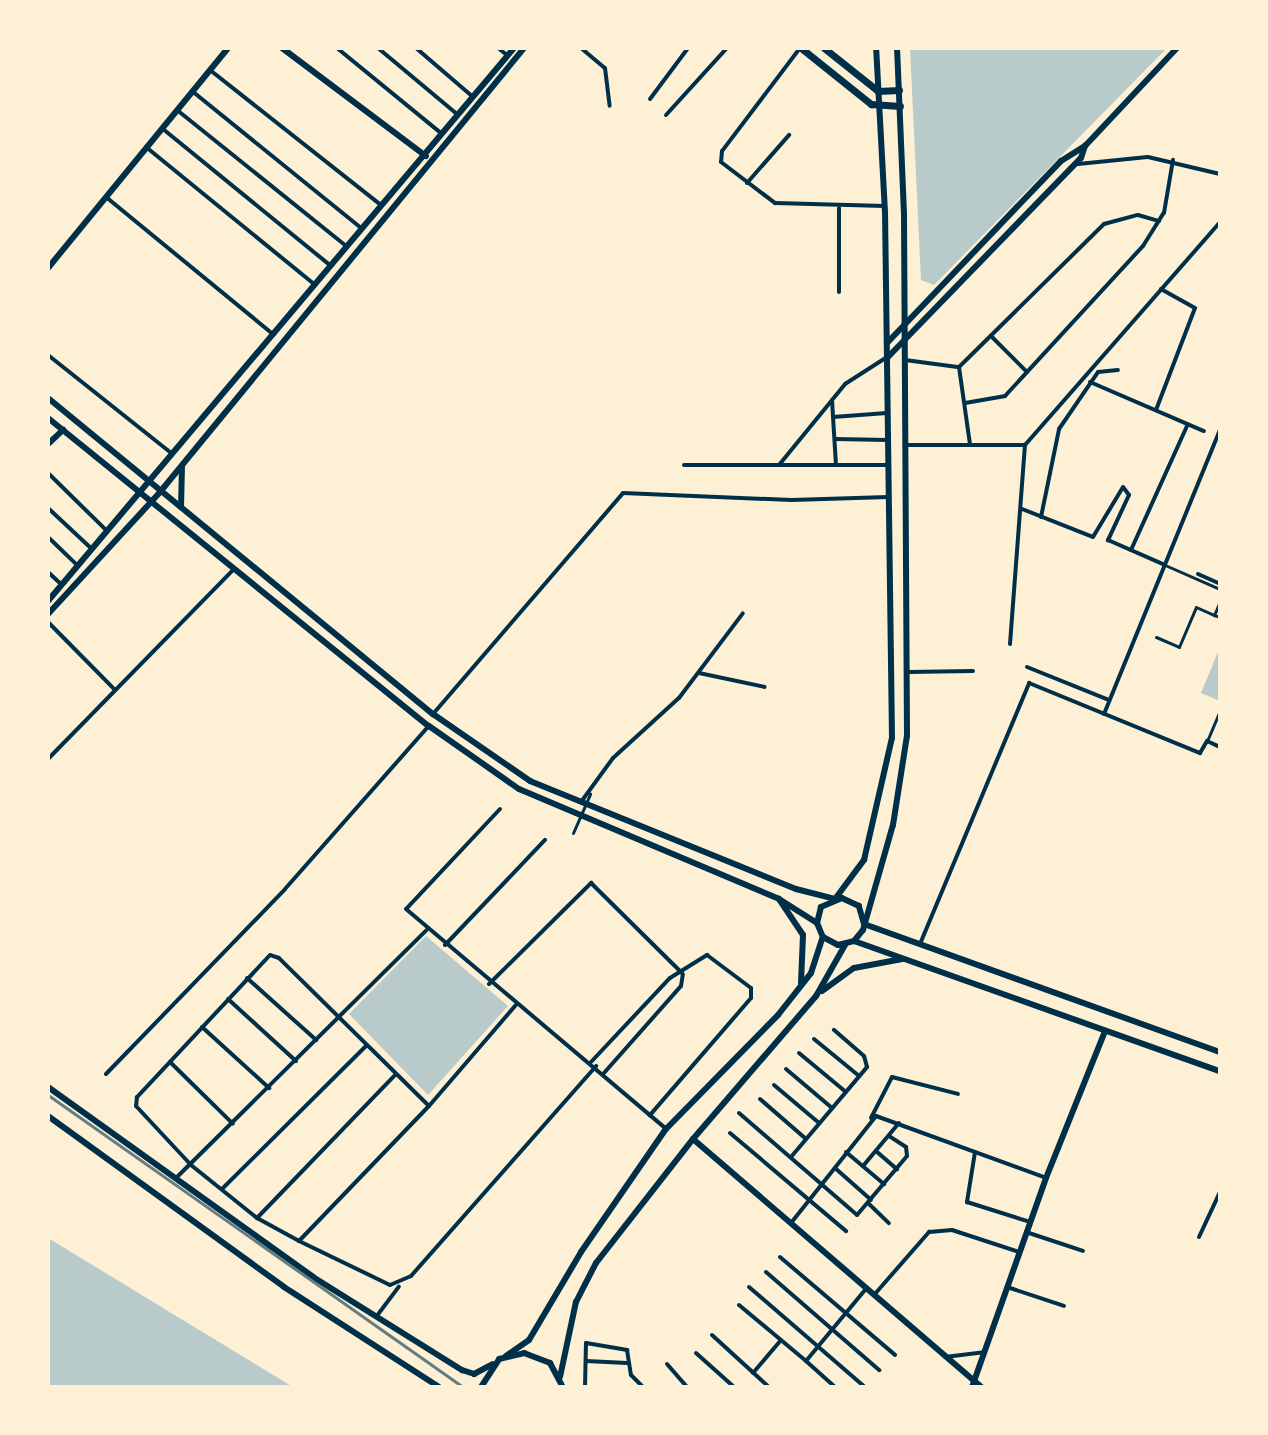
<!DOCTYPE html>
<style>
body{margin:0}
#map{position:relative;width:1268px;height:1435px;overflow:hidden;background:#fdf0d5;font-family:"Titillium Web",sans-serif}
div>[style]{position:absolute}
[style*='--x']{left:calc(var(--x)*1px);top:calc(var(--y)*1px);width:calc(var(--w)*1px);rotate:calc(var(--a)*1deg)}
.green>*{inset:0;background:#b9caca}
.pedestrian>*{height:3px;margin:-1.5px;padding:0 1.5px;transform-origin:1.5px;border-radius:1.5px;background:#003049}
.minor>*{height:4px;margin:-2px;padding:0 2px;transform-origin:2px;border-radius:2px;background:#003049}
.tertiary>*{height:6px;margin:-3px;padding:0 3px;transform-origin:3px;border-radius:3px;background:#003049}
.secondary>*{height:6px;margin:-3px;padding:0 3px;transform-origin:3px;border-radius:3px;background:#003049}
.primary>*{height:7px;margin:-3.5px;padding:0 3.5px;transform-origin:3.5px;border-radius:3.5px;background:#003049}
.rail>*{height:3px;margin:-1.5px;padding:0 1.5px;transform-origin:1.5px;border-radius:1.5px;background:#657d81}
span{translate:-50% -50%;white-space:nowrap;text-align:center;line-height:1.15;-webkit-text-stroke:6px #fdf0d5;paint-order:stroke}
.frame{position:absolute;inset:0;border:50px solid #fdf0d5;pointer-events:none}
</style>
<div id="map">
<div class="green">
<i style="clip-path:polygon(910px 48px,1167px 48px,934px 285px,921px 280px)"></i>
<i style="clip-path:polygon(1220px 647px,1220px 701px,1201px 693px)"></i>
<i style="clip-path:polygon(426px 936px,508px 1006px,428px 1095px,349px 1014px)"></i>
<i style="clip-path:polygon(48px 1238px,293px 1387px,48px 1387px)"></i>
</div>
<div class="pedestrian">
<i style="--x:1165;--y:565;--w:60;--a:23.6"></i>
<i style="--x:1220;--y:601;--w:15;--a:113"></i>
<i style="--x:1214;--y:615;--w:6;--a:18"></i>
<i style="--x:1156;--y:637;--w:25;--a:23"></i>
<i style="--x:1179;--y:647;--w:43;--a:-67"></i>
<i style="--x:1196;--y:607;--w:20;--a:24"></i>
<i style="--x:1207;--y:741;--w:33;--a:-67"></i>
<i style="--x:573;--y:833;--w:43;--a:-66.4"></i>
</div>
<div class="minor">
<i style="--x:337;--y:48;--w:136;--a:39.3"></i>
<i style="--x:378;--y:48;--w:104;--a:39.9"></i>
<i style="--x:416;--y:48;--w:74;--a:40.6"></i>
<i style="--x:498;--y:48;--w:11;--a:38"></i>
<i style="--x:581;--y:48;--w:31;--a:40"></i>
<i style="--x:605;--y:68;--w:38;--a:83"></i>
<i style="--x:800;--y:48;--w:129;--a:127.1"></i>
<i style="--x:722;--y:151;--w:11;--a:95"></i>
<i style="--x:721;--y:162;--w:68;--a:37.2"></i>
<i style="--x:775;--y:203;--w:110;--a:1.6"></i>
<i style="--x:210;--y:70;--w:218;--a:38.3"></i>
<i style="--x:192;--y:91;--w:218;--a:39"></i>
<i style="--x:650;--y:99;--w:64;--a:-53.3"></i>
<i style="--x:177;--y:110;--w:217;--a:38.8"></i>
<i style="--x:666;--y:115;--w:91;--a:-47.7"></i>
<i style="--x:163;--y:129;--w:215;--a:39.2"></i>
<i style="--x:146;--y:147;--w:218;--a:39.2"></i>
<i style="--x:1078;--y:164;--w:70;--a:-5.7"></i>
<i style="--x:1148;--y:157;--w:74;--a:13.3"></i>
<i style="--x:747;--y:183;--w:64;--a:-48.8"></i>
<i style="--x:106;--y:197;--w:217;--a:39.4"></i>
<i style="--x:839;--y:292;--w:84;--a:-90"></i>
<i style="--x:991;--y:336;--w:51;--a:45"></i>
<i style="--x:48;--y:355;--w:157;--a:38.5"></i>
<i style="--x:905;--y:360;--w:53;--a:7.5"></i>
<i style="--x:959;--y:367;--w:204;--a:-44.6"></i>
<i style="--x:1104;--y:224;--w:35;--a:-15"></i>
<i style="--x:1138;--y:215;--w:22;--a:16"></i>
<i style="--x:959;--y:367;--w:78;--a:81.9"></i>
<i style="--x:1090;--y:382;--w:124;--a:23.3"></i>
<i style="--x:832;--y:400;--w:65;--a:86.5"></i>
<i style="--x:836;--y:465;--w:53;--a:0"></i>
<i style="--x:965;--y:403;--w:41;--a:-9.9"></i>
<i style="--x:1005;--y:396;--w:204;--a:-47.4"></i>
<i style="--x:1143;--y:246;--w:39;--a:-58"></i>
<i style="--x:1164;--y:213;--w:54;--a:-80.4"></i>
<i style="--x:1156;--y:410;--w:109;--a:-69.1"></i>
<i style="--x:1195;--y:308;--w:39;--a:-151"></i>
<i style="--x:833;--y:417;--w:54;--a:-4.2"></i>
<i style="--x:835;--y:439;--w:53;--a:1.1"></i>
<i style="--x:905;--y:445;--w:120;--a:0"></i>
<i style="--x:684;--y:465;--w:95;--a:0"></i>
<i style="--x:779;--y:465;--w:104;--a:-50.8"></i>
<i style="--x:845;--y:384;--w:50;--a:-32.7"></i>
<i style="--x:779;--y:465;--w:57;--a:0"></i>
<i style="--x:48;--y:473;--w:83;--a:44.5"></i>
<i style="--x:48;--y:508;--w:60;--a:43"></i>
<i style="--x:1022;--y:509;--w:76;--a:21.5"></i>
<i style="--x:1093;--y:537;--w:58;--a:-59"></i>
<i style="--x:1123;--y:487;--w:10;--a:53"></i>
<i style="--x:1129;--y:495;--w:50;--a:115"></i>
<i style="--x:1108;--y:540;--w:62;--a:23.7"></i>
<i style="--x:1041;--y:517;--w:90;--a:-78.4"></i>
<i style="--x:1059;--y:429;--w:69;--a:-55.6"></i>
<i style="--x:1098;--y:372;--w:20;--a:-6"></i>
<i style="--x:48;--y:537;--w:42;--a:44"></i>
<i style="--x:1131;--y:550;--w:138;--a:-65.7"></i>
<i style="--x:48;--y:572;--w:18;--a:43"></i>
<i style="--x:1198;--y:574;--w:24;--a:24"></i>
<i style="--x:48;--y:622;--w:95;--a:45.4"></i>
<i style="--x:1010;--y:644;--w:200;--a:-85.7"></i>
<i style="--x:1025;--y:445;--w:296;--a:-48.8"></i>
<i style="--x:1027;--y:667;--w:88;--a:21.9"></i>
<i style="--x:908;--y:672;--w:65;--a:-0.9"></i>
<i style="--x:699;--y:673;--w:67;--a:12"></i>
<i style="--x:433;--y:714;--w:291;--a:-49.3"></i>
<i style="--x:623;--y:493;--w:169;--a:2.4"></i>
<i style="--x:792;--y:500;--w:96;--a:-1.8"></i>
<i style="--x:1104;--y:714;--w:307;--a:-67.8"></i>
<i style="--x:48;--y:759;--w:266;--a:-45.6"></i>
<i style="--x:581;--y:802;--w:54;--a:-54"></i>
<i style="--x:613;--y:758;--w:89;--a:-42.3"></i>
<i style="--x:679;--y:698;--w:106;--a:-53"></i>
<i style="--x:500;--y:809;--w:137;--a:133.2"></i>
<i style="--x:406;--y:909;--w:341;--a:40.2"></i>
<i style="--x:920;--y:944;--w:283;--a:-67.3"></i>
<i style="--x:1029;--y:683;--w:185;--a:22.3"></i>
<i style="--x:1200;--y:753;--w:14;--a:-60"></i>
<i style="--x:1207;--y:741;--w:14;--a:25"></i>
<i style="--x:445;--y:945;--w:145;--a:-46.4"></i>
<i style="--x:247;--y:978;--w:93;--a:41.9"></i>
<i style="--x:489;--y:984;--w:144;--a:-44.7"></i>
<i style="--x:591;--y:883;--w:128;--a:44.7"></i>
<i style="--x:228;--y:999;--w:92;--a:42.4"></i>
<i style="--x:202;--y:1027;--w:91;--a:42.3"></i>
<i style="--x:814;--y:1039;--w:58;--a:39.4"></i>
<i style="--x:799;--y:1053;--w:61;--a:39.7"></i>
<i style="--x:170;--y:1062;--w:88;--a:44.5"></i>
<i style="--x:591;--y:1062;--w:115;--a:-46.8"></i>
<i style="--x:670;--y:978;--w:44;--a:-31.9"></i>
<i style="--x:707;--y:955;--w:55;--a:36.9"></i>
<i style="--x:751;--y:988;--w:10;--a:90"></i>
<i style="--x:751;--y:998;--w:155;--a:130.8"></i>
<i style="--x:786;--y:1069;--w:60;--a:40.3"></i>
<i style="--x:604;--y:1073;--w:116;--a:-48.5"></i>
<i style="--x:681;--y:986;--w:12;--a:-81"></i>
<i style="--x:106;--y:1074;--w:257;--a:-45.9"></i>
<i style="--x:285;--y:889;--w:216;--a:-48.6"></i>
<i style="--x:774;--y:1085;--w:59;--a:40.2"></i>
<i style="--x:760;--y:1099;--w:61;--a:41"></i>
<i style="--x:429;--y:1106;--w:133;--a:-49.3"></i>
<i style="--x:739;--y:1113;--w:156;--a:40.8"></i>
<i style="--x:857;--y:1215;--w:77;--a:-49.7"></i>
<i style="--x:907;--y:1156;--w:9;--a:-96"></i>
<i style="--x:906;--y:1147;--w:20;--a:-147"></i>
<i style="--x:871;--y:1118;--w:46;--a:-62.9"></i>
<i style="--x:892;--y:1077;--w:68;--a:14.4"></i>
<i style="--x:730;--y:1133;--w:152;--a:40.2"></i>
<i style="--x:876;--y:1151;--w:28;--a:41"></i>
<i style="--x:846;--y:1152;--w:50;--a:40.1"></i>
<i style="--x:975;--y:1152;--w:51;--a:99.1"></i>
<i style="--x:967;--y:1202;--w:66;--a:17.6"></i>
<i style="--x:791;--y:1157;--w:118;--a:-49.8"></i>
<i style="--x:867;--y:1067;--w:11;--a:-105"></i>
<i style="--x:864;--y:1056;--w:40;--a:-139"></i>
<i style="--x:863;--y:1166;--w:56;--a:-50.1"></i>
<i style="--x:835;--y:1168;--w:48;--a:41.6"></i>
<i style="--x:177;--y:1177;--w:351;--a:-44.7"></i>
<i style="--x:222;--y:1189;--w:204;--a:-44.8"></i>
<i style="--x:868;--y:1203;--w:29;--a:44"></i>
<i style="--x:257;--y:1218;--w:200;--a:-46"></i>
<i style="--x:791;--y:1223;--w:137;--a:-51.5"></i>
<i style="--x:876;--y:1116;--w:181;--a:20"></i>
<i style="--x:1026;--y:1232;--w:60;--a:18.4"></i>
<i style="--x:1199;--y:1237;--w:50;--a:-65"></i>
<i style="--x:299;--y:1241;--w:187;--a:-46.1"></i>
<i style="--x:429;--y:1106;--w:211;--a:-135.4"></i>
<i style="--x:279;--y:958;--w:9;--a:-162"></i>
<i style="--x:270;--y:955;--w:195;--a:133.1"></i>
<i style="--x:137;--y:1097;--w:9;--a:96"></i>
<i style="--x:136;--y:1106;--w:81;--a:47"></i>
<i style="--x:191;--y:1165;--w:85;--a:38.8"></i>
<i style="--x:257;--y:1218;--w:48;--a:28.7"></i>
<i style="--x:299;--y:1241;--w:101;--a:25.8"></i>
<i style="--x:390;--y:1285;--w:23;--a:-23"></i>
<i style="--x:411;--y:1276;--w:280;--a:-48.6"></i>
<i style="--x:780;--y:1257;--w:151;--a:40.4"></i>
<i style="--x:766;--y:1272;--w:150;--a:40.9"></i>
<i style="--x:749;--y:1287;--w:153;--a:40.8"></i>
<i style="--x:1007;--y:1287;--w:60;--a:18.4"></i>
<i style="--x:874;--y:1295;--w:84;--a:-48.9"></i>
<i style="--x:929;--y:1232;--w:23;--a:-5"></i>
<i style="--x:952;--y:1230;--w:71;--a:18.2"></i>
<i style="--x:739;--y:1305;--w:87;--a:39.9"></i>
<i style="--x:806;--y:1361;--w:92;--a:-50.3"></i>
<i style="--x:376;--y:1317;--w:38;--a:-53"></i>
<i style="--x:712;--y:1335;--w:77;--a:42.4"></i>
<i style="--x:696;--y:1353;--w:51;--a:41.8"></i>
<i style="--x:945;--y:1357;--w:39;--a:-7"></i>
<i style="--x:586;--y:1361;--w:41;--a:2.8"></i>
<i style="--x:806;--y:1361;--w:39;--a:42"></i>
<i style="--x:667;--y:1364;--w:30;--a:49"></i>
<i style="--x:753;--y:1373;--w:43;--a:-49.7"></i>
<i style="--x:585;--y:1387;--w:44;--a:-88.7"></i>
<i style="--x:586;--y:1343;--w:42;--a:9.7"></i>
<i style="--x:627;--y:1350;--w:25;--a:81"></i>
<i style="--x:631;--y:1375;--w:17;--a:45"></i>
</div>
<div class="tertiary">
<i style="--x:282;--y:48;--w:180;--a:36.9"></i>
<i style="--x:48;--y:268;--w:284;--a:-50.7"></i>
<i style="--x:887;--y:343;--w:252;--a:-46.3"></i>
<i style="--x:1061;--y:161;--w:28;--a:-32"></i>
<i style="--x:888;--y:357;--w:277;--a:-45.9"></i>
<i style="--x:1081;--y:158;--w:13;--a:-72"></i>
<i style="--x:1085;--y:146;--w:134;--a:-46.8"></i>
<i style="--x:48;--y:398;--w:498;--a:39.4"></i>
<i style="--x:433;--y:714;--w:118;--a:34.6"></i>
<i style="--x:530;--y:781;--w:287;--a:22.1"></i>
<i style="--x:796;--y:889;--w:40;--a:14.4"></i>
<i style="--x:48;--y:418;--w:490;--a:39"></i>
<i style="--x:429;--y:726;--w:110;--a:35"></i>
<i style="--x:519;--y:789;--w:282;--a:22.9"></i>
<i style="--x:779;--y:899;--w:45;--a:32.3"></i>
<i style="--x:48;--y:444;--w:21;--a:-43"></i>
<i style="--x:181;--y:507;--w:40;--a:-88.6"></i>
<i style="--x:48;--y:601;--w:723;--a:-49.88"></i>
<i style="--x:48;--y:614;--w:166;--a:-47.4"></i>
<i style="--x:160;--y:492;--w:574;--a:-50.65"></i>
<i style="--x:693;--y:1139;--w:380;--a:40.7"></i>
<i style="--x:972;--y:1387;--w:222;--a:-70.5"></i>
<i style="--x:1046;--y:1178;--w:158;--a:-68.1"></i>
</div>
<div class="secondary">
<i style="--x:779;--y:899;--w:43;--a:56.3"></i>
<i style="--x:803;--y:935;--w:48;--a:92.4"></i>
<i style="--x:835;--y:899;--w:49;--a:-53.4"></i>
<i style="--x:864;--y:860;--w:125;--a:-77.1"></i>
<i style="--x:892;--y:738;--w:526;--a:-90.76"></i>
<i style="--x:885;--y:212;--w:164;--a:-93.1"></i>
<i style="--x:864;--y:924;--w:19;--a:-106"></i>
<i style="--x:859;--y:906;--w:19;--a:-155"></i>
<i style="--x:842;--y:898;--w:23;--a:157"></i>
<i style="--x:821;--y:907;--w:16;--a:104"></i>
<i style="--x:817;--y:923;--w:15;--a:67"></i>
<i style="--x:823;--y:937;--w:17;--a:28"></i>
<i style="--x:838;--y:945;--w:16;--a:-14"></i>
<i style="--x:854;--y:941;--w:14;--a:-51"></i>
<i style="--x:863;--y:930;--w:109;--a:-74.1"></i>
<i style="--x:893;--y:825;--w:90;--a:-81.1"></i>
<i style="--x:907;--y:736;--w:522;--a:-90.33"></i>
<i style="--x:904;--y:214;--w:166;--a:-92.4"></i>
<i style="--x:864;--y:924;--w:378;--a:19.8"></i>
<i style="--x:854;--y:941;--w:388;--a:19.6"></i>
<i style="--x:822;--y:991;--w:39;--a:-36"></i>
<i style="--x:854;--y:968;--w:49;--a:-10.6"></i>
<i style="--x:48;--y:1087;--w:326;--a:35.6"></i>
<i style="--x:313;--y:1277;--w:176;--a:32"></i>
<i style="--x:462;--y:1370;--w:13;--a:18"></i>
<i style="--x:474;--y:1374;--w:21;--a:-28"></i>
<i style="--x:48;--y:1116;--w:291;--a:35.9"></i>
<i style="--x:284;--y:1287;--w:184;--a:32.8"></i>
<i style="--x:506;--y:1356;--w:28;--a:-35"></i>
<i style="--x:529;--y:1340;--w:102;--a:-59.4"></i>
<i style="--x:581;--y:1252;--w:150;--a:-55.4"></i>
<i style="--x:666;--y:1129;--w:160;--a:-45.5"></i>
<i style="--x:778;--y:1015;--w:53;--a:-51.8"></i>
<i style="--x:811;--y:973;--w:38;--a:-72"></i>
<i style="--x:560;--y:1377;--w:77;--a:-78"></i>
<i style="--x:576;--y:1302;--w:44;--a:-62.9"></i>
<i style="--x:596;--y:1263;--w:157;--a:-52"></i>
<i style="--x:693;--y:1139;--w:189;--a:-49.3"></i>
<i style="--x:816;--y:996;--w:59;--a:-60.4"></i>
<i style="--x:481;--y:1387;--w:33;--a:-57"></i>
<i style="--x:499;--y:1359;--w:26;--a:-13"></i>
<i style="--x:524;--y:1353;--w:28;--a:21"></i>
<i style="--x:550;--y:1363;--w:27;--a:62"></i>
</div>
<div class="primary">
<i style="--x:801;--y:48;--w:90;--a:38.7"></i>
<i style="--x:871;--y:104;--w:29;--a:4"></i>
<i style="--x:824;--y:48;--w:69;--a:38.5"></i>
<i style="--x:878;--y:91;--w:21;--a:-3"></i>
</div>
<div class="rail">
<i style="--x:48;--y:1095;--w:507;--a:35.13"></i>
</div>
<div class="frame"></div>
</div>
